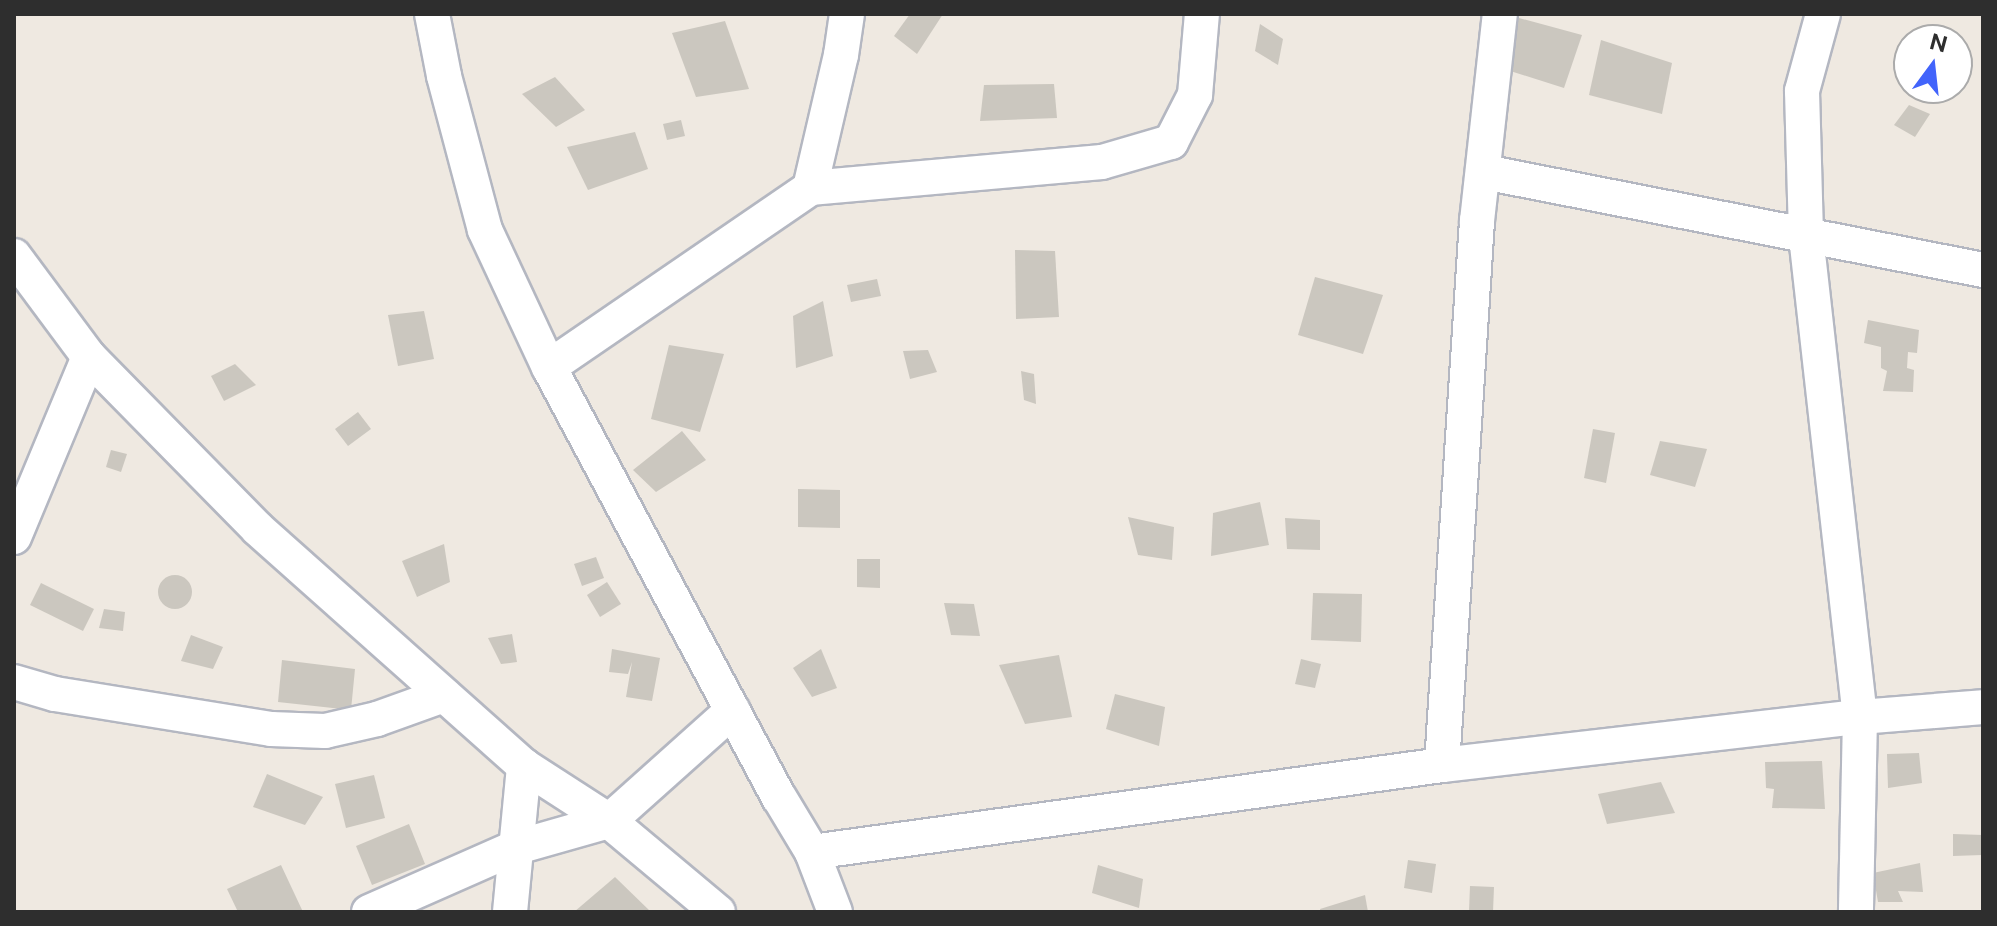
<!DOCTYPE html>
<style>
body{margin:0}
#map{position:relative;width:1997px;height:926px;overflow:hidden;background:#efe9e1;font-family:"Public Sans",sans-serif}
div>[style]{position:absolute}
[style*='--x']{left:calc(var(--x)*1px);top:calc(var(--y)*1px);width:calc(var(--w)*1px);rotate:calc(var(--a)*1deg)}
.building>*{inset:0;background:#cbc7bf}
.round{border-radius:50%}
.roads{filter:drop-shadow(2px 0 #b4b7c1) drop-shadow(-2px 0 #b4b7c1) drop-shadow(0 2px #b4b7c1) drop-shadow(0 -2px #b4b7c1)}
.street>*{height:34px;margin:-17px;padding:0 17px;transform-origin:17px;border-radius:17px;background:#fff}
span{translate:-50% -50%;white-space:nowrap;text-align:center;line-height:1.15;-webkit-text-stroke:8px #fff;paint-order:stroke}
.frame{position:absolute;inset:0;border:16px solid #2e2e2e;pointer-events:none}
.north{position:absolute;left:1893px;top:24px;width:80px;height:80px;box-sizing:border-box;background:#fff;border:2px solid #ababab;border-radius:50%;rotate:15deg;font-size:22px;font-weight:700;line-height:32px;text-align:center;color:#2e2e2e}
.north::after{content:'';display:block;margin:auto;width:28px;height:36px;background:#4264fb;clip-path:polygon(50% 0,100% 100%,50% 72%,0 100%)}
</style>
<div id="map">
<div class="building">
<i style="clip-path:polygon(910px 14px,943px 14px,917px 54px,894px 36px)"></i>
<i style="clip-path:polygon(1519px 18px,1582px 35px,1564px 88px,1504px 69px)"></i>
<i style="clip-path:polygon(725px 21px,749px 89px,696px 97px,672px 33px)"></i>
<i style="clip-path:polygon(1260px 24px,1283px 39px,1278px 65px,1255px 51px)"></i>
<i style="clip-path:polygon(1601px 40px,1672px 63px,1662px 114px,1589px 95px)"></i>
<i style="clip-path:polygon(555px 77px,585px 110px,556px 127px,522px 94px)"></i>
<i style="clip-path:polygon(1054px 84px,1057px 118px,980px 121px,984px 85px)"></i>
<i style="clip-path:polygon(1909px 105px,1930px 114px,1915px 137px,1894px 125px)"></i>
<i style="clip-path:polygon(681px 120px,685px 136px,667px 140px,663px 124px)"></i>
<i style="clip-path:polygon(635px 132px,648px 169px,588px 190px,567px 147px)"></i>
<i style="clip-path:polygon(1015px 250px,1055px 251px,1059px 317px,1016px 319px)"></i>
<i style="clip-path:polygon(1315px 277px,1383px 295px,1363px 354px,1298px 335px)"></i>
<i style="clip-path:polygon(877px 279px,881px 296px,851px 302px,847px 285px)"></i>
<i style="clip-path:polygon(823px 301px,833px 356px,796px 368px,793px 316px)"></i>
<i style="clip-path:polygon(424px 311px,434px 359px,398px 366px,388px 315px)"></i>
<i style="clip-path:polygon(1868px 320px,1919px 330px,1917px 353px,1908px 352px,1907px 368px,1914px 370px,1913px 392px,1883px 391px,1887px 371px,1881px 368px,1881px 347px,1864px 343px)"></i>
<i style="clip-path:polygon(669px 345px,724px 354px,700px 432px,651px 419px)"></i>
<i style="clip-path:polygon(928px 350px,937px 372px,910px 379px,903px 351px)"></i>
<i style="clip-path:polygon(235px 364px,256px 385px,224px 401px,211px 376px)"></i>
<i style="clip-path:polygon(1021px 371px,1034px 374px,1036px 404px,1024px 400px)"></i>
<i style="clip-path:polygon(358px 412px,371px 429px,348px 446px,335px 429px)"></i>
<i style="clip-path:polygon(1593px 429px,1615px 433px,1606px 483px,1584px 478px)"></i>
<i style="clip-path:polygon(682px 431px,706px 460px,656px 492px,633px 470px)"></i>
<i style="clip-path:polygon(1660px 441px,1707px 449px,1695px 487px,1650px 475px)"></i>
<i style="clip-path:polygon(111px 450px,127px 454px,121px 472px,106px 467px)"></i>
<i style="clip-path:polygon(798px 489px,840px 490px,840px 528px,798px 527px)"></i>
<i style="clip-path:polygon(1260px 502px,1269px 545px,1211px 556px,1213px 513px)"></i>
<i style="clip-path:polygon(1128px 517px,1174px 527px,1172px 560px,1138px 555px)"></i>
<i style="clip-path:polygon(1285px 518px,1320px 520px,1320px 550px,1287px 549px)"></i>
<i style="clip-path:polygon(444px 544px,450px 582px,417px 597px,402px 561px)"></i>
<i style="clip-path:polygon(596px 557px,604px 578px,582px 586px,574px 564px)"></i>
<i style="clip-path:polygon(857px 559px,880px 559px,880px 588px,857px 587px)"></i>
<i class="round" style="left:158px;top:575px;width:34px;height:34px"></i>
<i style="clip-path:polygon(607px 582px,621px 604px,600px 617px,587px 595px)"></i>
<i style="clip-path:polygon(41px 583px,94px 609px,83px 631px,30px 605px)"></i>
<i style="clip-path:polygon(1313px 593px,1362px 594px,1361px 642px,1311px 640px)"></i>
<i style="clip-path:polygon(944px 603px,974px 604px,980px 636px,951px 635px)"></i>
<i style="clip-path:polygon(104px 609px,125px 612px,123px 631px,99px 628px)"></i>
<i style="clip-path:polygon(512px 634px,517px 662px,501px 664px,488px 638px)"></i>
<i style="clip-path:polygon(191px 635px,223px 647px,213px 669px,181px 661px)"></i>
<i style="clip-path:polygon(612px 649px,660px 658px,652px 701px,626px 697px,632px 662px,628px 674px,609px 672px)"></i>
<i style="clip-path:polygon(821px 649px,837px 688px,812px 697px,793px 668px)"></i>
<i style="clip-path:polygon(1059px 655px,1072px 717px,1025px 724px,999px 665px)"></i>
<i style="clip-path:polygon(1301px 659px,1321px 664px,1315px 688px,1295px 684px)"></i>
<i style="clip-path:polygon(282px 660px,355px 669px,351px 710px,278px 702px)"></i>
<i style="clip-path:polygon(1115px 694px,1165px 707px,1159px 746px,1106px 729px)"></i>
<i style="clip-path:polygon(1919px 753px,1922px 783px,1888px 788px,1887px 754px)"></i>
<i style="clip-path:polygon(1822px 761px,1825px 809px,1772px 808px,1774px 789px,1766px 788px,1765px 762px)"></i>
<i style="clip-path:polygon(267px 774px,323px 797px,305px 825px,253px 807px)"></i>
<i style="clip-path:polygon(374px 775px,385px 818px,346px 828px,335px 784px)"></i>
<i style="clip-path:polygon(1661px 782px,1675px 813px,1607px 824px,1598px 794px)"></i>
<i style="clip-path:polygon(409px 824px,425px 864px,372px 885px,356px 846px)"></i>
<i style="clip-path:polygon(1953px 834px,1983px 835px,1982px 855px,1953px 856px)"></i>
<i style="clip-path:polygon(1408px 860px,1436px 864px,1432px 893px,1404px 888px)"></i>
<i style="clip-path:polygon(1920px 863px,1923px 892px,1898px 891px,1903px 902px,1878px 902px,1873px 873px)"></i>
<i style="clip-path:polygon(281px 865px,303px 912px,238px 912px,227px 889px)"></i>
<i style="clip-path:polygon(1098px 865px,1143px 879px,1139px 908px,1092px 893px)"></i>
<i style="clip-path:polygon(615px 877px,651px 912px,574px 912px)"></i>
<i style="clip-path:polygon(1470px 886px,1494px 887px,1493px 912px,1469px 912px)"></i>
<i style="clip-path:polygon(1365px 895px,1368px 912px,1321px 912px,1320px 909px)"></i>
</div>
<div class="roads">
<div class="street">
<i style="--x:432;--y:14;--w:63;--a:79"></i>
<i style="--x:444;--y:76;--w:159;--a:75.1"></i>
<i style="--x:485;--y:230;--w:151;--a:65"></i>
<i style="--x:549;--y:367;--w:488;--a:61.9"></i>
<i style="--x:779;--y:797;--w:64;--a:59"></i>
<i style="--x:812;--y:852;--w:64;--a:69"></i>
<i style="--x:1823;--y:14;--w:80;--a:105.3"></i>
<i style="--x:1802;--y:91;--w:145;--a:88.4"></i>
<i style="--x:1806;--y:236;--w:484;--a:83.6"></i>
<i style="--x:1860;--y:717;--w:195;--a:91.2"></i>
<i style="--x:1484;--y:172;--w:509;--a:11.11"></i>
<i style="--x:810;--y:188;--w:137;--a:-76.9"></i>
<i style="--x:841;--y:55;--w:41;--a:-81.7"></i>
<i style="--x:14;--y:256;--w:126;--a:53.4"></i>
<i style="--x:89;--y:357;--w:241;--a:45.5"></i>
<i style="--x:258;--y:529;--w:356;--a:41.7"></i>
<i style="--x:524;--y:766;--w:101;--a:32.9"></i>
<i style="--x:609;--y:821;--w:142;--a:39.9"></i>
<i style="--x:549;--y:367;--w:316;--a:-34.4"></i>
<i style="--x:810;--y:188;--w:293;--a:-5.1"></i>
<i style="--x:1102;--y:162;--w:72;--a:-16.2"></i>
<i style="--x:1171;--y:142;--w:53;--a:-62.9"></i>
<i style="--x:1195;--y:95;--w:81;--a:-85.1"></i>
<i style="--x:14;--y:537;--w:195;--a:-67.4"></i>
<i style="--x:14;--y:682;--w:43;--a:16.3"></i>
<i style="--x:55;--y:694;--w:219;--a:9.2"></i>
<i style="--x:271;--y:729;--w:54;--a:2.1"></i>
<i style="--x:325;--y:731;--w:53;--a:-13"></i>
<i style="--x:377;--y:719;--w:71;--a:-19.7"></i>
<i style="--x:1442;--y:765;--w:545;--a:-86.32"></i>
<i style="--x:1477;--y:221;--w:208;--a:-83.7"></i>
<i style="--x:812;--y:852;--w:636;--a:-7.86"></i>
<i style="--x:1442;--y:765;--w:421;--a:-6.6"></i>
<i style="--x:1860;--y:717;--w:123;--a:-4.6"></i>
<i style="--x:369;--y:912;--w:158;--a:-23.8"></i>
<i style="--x:514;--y:848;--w:99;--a:-15.9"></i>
<i style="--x:609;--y:821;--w:166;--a:-41.8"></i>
<i style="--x:510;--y:912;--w:147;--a:-84.5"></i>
</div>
</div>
<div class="frame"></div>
<div class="north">N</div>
</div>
